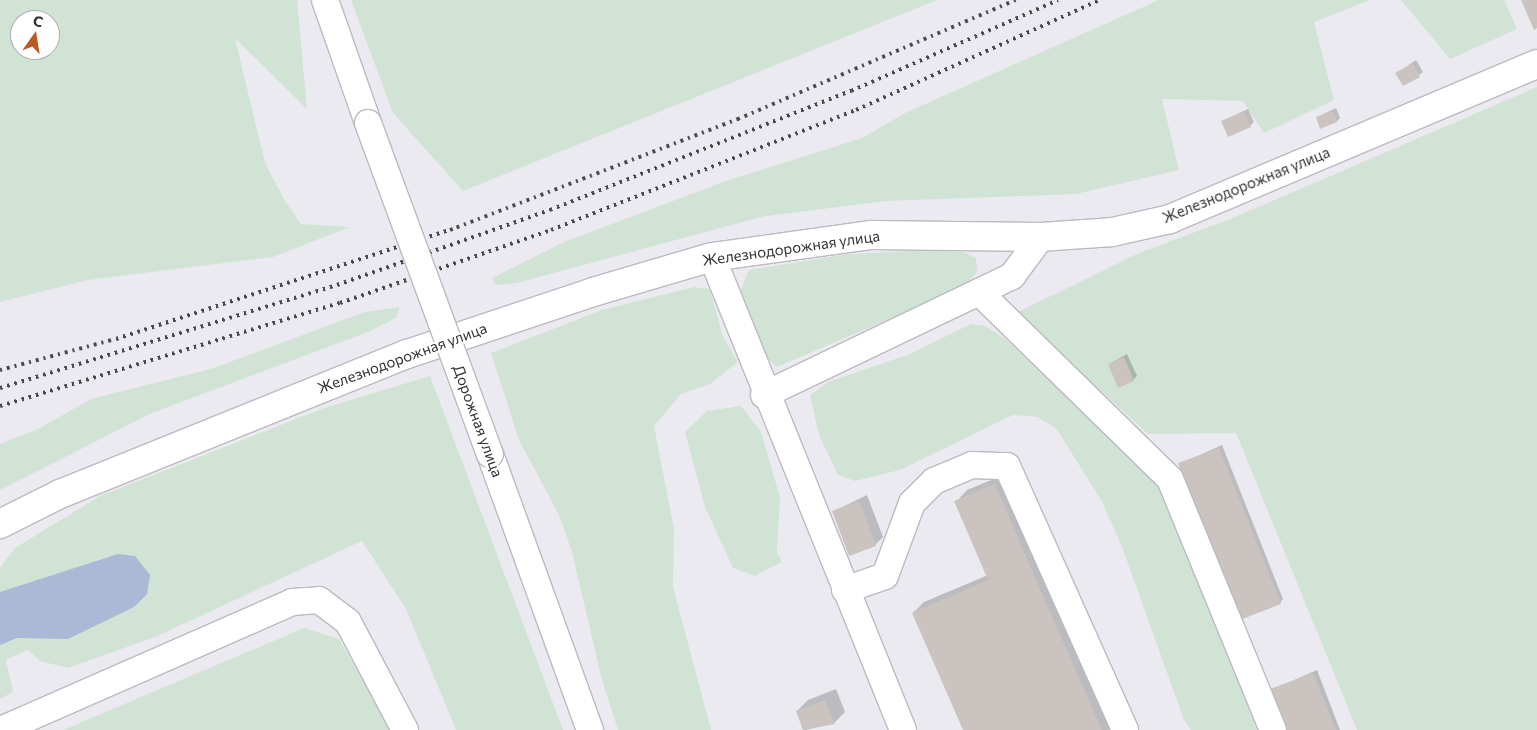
<!DOCTYPE html>
<meta charset="utf-8">
<style>
body{margin:0}
#map{position:relative;width:1537px;height:730px;overflow:hidden;background:#eceaf1;font-family:Commissioner,sans-serif}
div>[style]{position:absolute}
[style*='--x']{left:calc(var(--x)*1px);top:calc(var(--y)*1px);width:calc(var(--w)*1px);rotate:calc(var(--a)*1deg)}
.green>*{inset:0;background:#d1e3d5}
.water>*{inset:0;background:#aabad6}
.shadow>*{inset:0;background:#0003}
.building>*{inset:0;background:#cac3c0}
.roads{filter:drop-shadow(1px 0 #bbbac1) drop-shadow(-1px 0 #bbbac1) drop-shadow(0 1px #bbbac1) drop-shadow(0 -1px #bbbac1)}
.minor>*{height:26px;margin:-13px;padding:0 13px;transform-origin:13px;border-radius:13px;background:#fff}
.major>*{height:28px;margin:-14px;padding:0 14px;transform-origin:14px;border-radius:14px;background:#fff}
.rail>*{height:4px;margin-top:-2px;transform-origin:0;background:repeating-linear-gradient(90deg,#49494d 0 2.5px,transparent 0 7.5px)}
.bridges{filter:drop-shadow(1px 0 #bbbac1) drop-shadow(-1px 0 #bbbac1) drop-shadow(0 1px #bbbac1) drop-shadow(0 -1px #bbbac1)}
.minor-bridge>*{height:26px;margin:-13px;padding:0 13px;transform-origin:13px;border-radius:13px;background:#fff}
span{translate:-50% -50%;white-space:nowrap;text-align:center;line-height:1.15;-webkit-text-stroke:4px #fff;paint-order:stroke}
.street-label{font-size:15px;color:#313134}
.north{position:absolute;left:10px;top:10px;width:50px;height:50px;box-sizing:border-box;background:#fff;border:1px solid #adadae;border-radius:50%;rotate:13deg;font-size:14px;font-weight:700;line-height:20px;text-align:center;color:#313134}
.north::after{content:'';display:block;margin:auto;width:18px;height:22px;background:#bc5824;clip-path:polygon(50% 0,100% 100%,50% 72%,0 100%)}
</style>
<div id="map">
<div class="green">
<i style="clip-path:polygon(evenodd,0 0,297px 0,307px 109px,235px 38px,265px 163px,285px 201px,301px 224px,350px 227px,273px 257px,88px 280px,0 302px,0 0,20px 20px,50px 20px,50px 50px,20px 50px,20px 20px)"></i>
<i style="clip-path:polygon(351px 0,937px 0,463px 191px,393px 113px)"></i>
<i style="clip-path:polygon(1159px 0,1370px 0,1314px 22px,1334px 100px,1264px 133px,1243px 101px,1162px 99px,1179px 170px,1076px 194px,885px 201px,761px 217px,517px 283px,496px 285px,492px 278px,564px 242px,723px 182px,862px 138px,905px 113px)"></i>
<i style="clip-path:polygon(1401px 0,1504px 0,1517px 29px,1450px 59px)"></i>
<i style="clip-path:polygon(1537px 87px,1537px 730px,1357px 730px,1236px 433px,1148px 434px,1016px 313px,1139px 253px,1235px 217px)"></i>
<i style="clip-path:polygon(956px 249px,976px 258px,977px 272px,962px 288px,777px 367px,755px 346px,739px 294px,749px 270px,848px 254px)"></i>
<i style="clip-path:polygon(694px 287px,710px 289px,723px 337px,738px 362px,710px 384px,681px 394px,654px 426px,674px 529px,673px 587px,711px 730px,618px 730px,602px 680px,572px 552px,559px 515px,519px 440px,491px 353px,602px 310px)"></i>
<i style="clip-path:polygon(400px 307px,396px 318px,368px 332px,152px 413px,0 490px,0 444px,38px 429px,91px 399px,211px 369px,365px 312px)"></i>
<i style="clip-path:polygon(971px 324px,985px 326px,1004px 338px,1160px 481px,1257px 730px,1191px 730px,1184px 720px,1121px 544px,1101px 500px,1056px 428px,1037px 417px,1013px 415px,900px 470px,855px 481px,838px 475px,819px 435px,810px 395px,828px 382px,910px 354px)"></i>
<i style="clip-path:polygon(430px 376px,563px 730px,456px 730px,406px 609px,362px 541px,155px 637px,68px 668px,40px 661px,28px 650px,6px 660px,13px 692px,0 699px,0 568px,15px 548px,100px 496px,324px 408px)"></i>
<i style="clip-path:polygon(741px 406px,761px 432px,780px 497px,777px 552px,782px 562px,755px 576px,733px 568px,705px 507px,685px 432px,707px 411px)"></i>
<i style="clip-path:polygon(304px 628px,339px 639px,391px 730px,63px 730px)"></i>
</div>
<div class="water">
<i style="clip-path:polygon(118px 554px,135px 556px,150px 575px,147px 594px,134px 607px,68px 639px,17px 638px,0 645px,0 592px)"></i>
</div>
<div class="shadow">
<i style="clip-path:polygon(1416px 60px,1423px 72px,1404px 85px,1397px 73px)"></i>
<i style="clip-path:polygon(1336px 108px,1340px 118px,1337px 121px,1317px 117px)"></i>
<i style="clip-path:polygon(1248px 109px,1254px 122px,1250px 126px,1223px 121px)"></i>
<i style="clip-path:polygon(1127px 354px,1137px 376px,1133px 380px,1109px 364px)"></i>
<i style="clip-path:polygon(1222px 445px,1283px 599px,1280px 603px,1180px 464px)"></i>
<i style="clip-path:polygon(1006px 474px,1117px 730px,964px 730px,913px 613px,924px 602px,988px 575px,956px 502px,967px 490px)"></i>
<i style="clip-path:polygon(867px 495px,883px 537px,875px 545px,834px 511px)"></i>
<i style="clip-path:polygon(1317px 670px,1340px 730px,1288px 730px,1272px 690px)"></i>
<i style="clip-path:polygon(836px 689px,845px 712px,834px 723px,805px 730px,797px 711px,808px 700px)"></i>
</div>
<div class="building">
<i style="clip-path:polygon(1521px 0,1537px 0,1537px 28px,1534px 30px)"></i>
<i style="clip-path:polygon(1413px 63px,1420px 77px,1403px 86px,1395px 73px)"></i>
<i style="clip-path:polygon(1244px 111px,1251px 127px,1228px 137px,1221px 121px)"></i>
<i style="clip-path:polygon(1333px 111px,1337px 122px,1320px 129px,1316px 117px)"></i>
<i style="clip-path:polygon(1124px 357px,1134px 381px,1118px 388px,1108px 364px)"></i>
<i style="clip-path:polygon(1219px 448px,1281px 604px,1240px 620px,1178px 463px)"></i>
<i style="clip-path:polygon(995px 484px,1039px 587px,1102px 730px,963px 730px,912px 613px,988px 580px,954px 501px)"></i>
<i style="clip-path:polygon(859px 501px,876px 546px,849px 556px,832px 511px)"></i>
<i style="clip-path:polygon(1313px 673px,1336px 730px,1286px 730px,1270px 689px)"></i>
<i style="clip-path:polygon(825px 700px,835px 724px,803px 730px,796px 711px)"></i>
</div>
<div class="roads">
<div class="minor">
<i style="--x:325;--y:0;--w:130;--a:70.7"></i>
<i style="--x:712;--y:257;--w:510;--a:68.01"></i>
<i style="--x:979;--y:292;--w:267;--a:44.4"></i>
<i style="--x:1170;--y:479;--w:271;--a:67.7"></i>
<i style="--x:764;--y:395;--w:275;--a:-25.6"></i>
<i style="--x:1012;--y:276;--w:49;--a:-53.4"></i>
<i style="--x:490;--y:454;--w:294;--a:70.1"></i>
<i style="--x:845;--y:590;--w:42;--a:-19.3"></i>
<i style="--x:885;--y:576;--w:78;--a:-69.7"></i>
<i style="--x:912;--y:503;--w:31;--a:-45"></i>
<i style="--x:934;--y:481;--w:41;--a:-22.8"></i>
<i style="--x:972;--y:465;--w:35;--a:2"></i>
<i style="--x:1007;--y:466;--w:289;--a:65.9"></i>
<i style="--x:1;--y:730;--w:318;--a:-23.7"></i>
<i style="--x:292;--y:602;--w:27;--a:-4"></i>
<i style="--x:319;--y:600;--w:36;--a:37"></i>
<i style="--x:348;--y:622;--w:122;--a:62.2"></i>
</div>
<div class="major">
<i style="--x:0;--y:524;--w:67;--a:-26.6"></i>
<i style="--x:60;--y:494;--w:374;--a:-22"></i>
<i style="--x:407;--y:354;--w:196;--a:-18.4"></i>
<i style="--x:593;--y:292;--w:124;--a:-16.4"></i>
<i style="--x:712;--y:257;--w:161;--a:-7.9"></i>
<i style="--x:871;--y:235;--w:170;--a:0.7"></i>
<i style="--x:1041;--y:237;--w:71;--a:-4"></i>
<i style="--x:1112;--y:232;--w:59;--a:-12.6"></i>
<i style="--x:1170;--y:219;--w:398;--a:-22.9"></i>
</div>
</div>
<div class="rail">
<i style="--x:0;--y:370;--w:120;--a:-15"></i>
<i style="--x:116;--y:339;--w:351;--a:-18.1"></i>
<i style="--x:450;--y:230;--w:309;--a:-21.1"></i>
<i style="--x:738;--y:119;--w:302;--a:-23.2"></i>
<i style="--x:0;--y:388;--w:352;--a:-17"></i>
<i style="--x:337;--y:285;--w:226;--a:-19.4"></i>
<i style="--x:550;--y:210;--w:324;--a:-21.6"></i>
<i style="--x:851;--y:91;--w:226;--a:-23.7"></i>
<i style="--x:0;--y:406;--w:355;--a:-16.9"></i>
<i style="--x:340;--y:303;--w:223;--a:-19.1"></i>
<i style="--x:551;--y:230;--w:328;--a:-21.5"></i>
<i style="--x:856;--y:110;--w:268;--a:-24.3"></i>
</div>
<div class="bridges">
<div class="minor-bridge">
<i style="--x:368;--y:123;--w:353;--a:69.8"></i>
</div>
</div>
<div class="street-label">
<span style="left:1246px;top:185px;rotate:-22deg">Железнодорожная улица</span>
<span style="left:791px;top:248px;rotate:-8deg">Железнодорожная улица</span>
<span style="left:402px;top:358px;rotate:-20deg">Железнодорожная улица</span>
<span style="left:478px;top:421px;rotate:70deg">Дорожная улица</span>
</div>
<div class="north">С</div>
</div>
